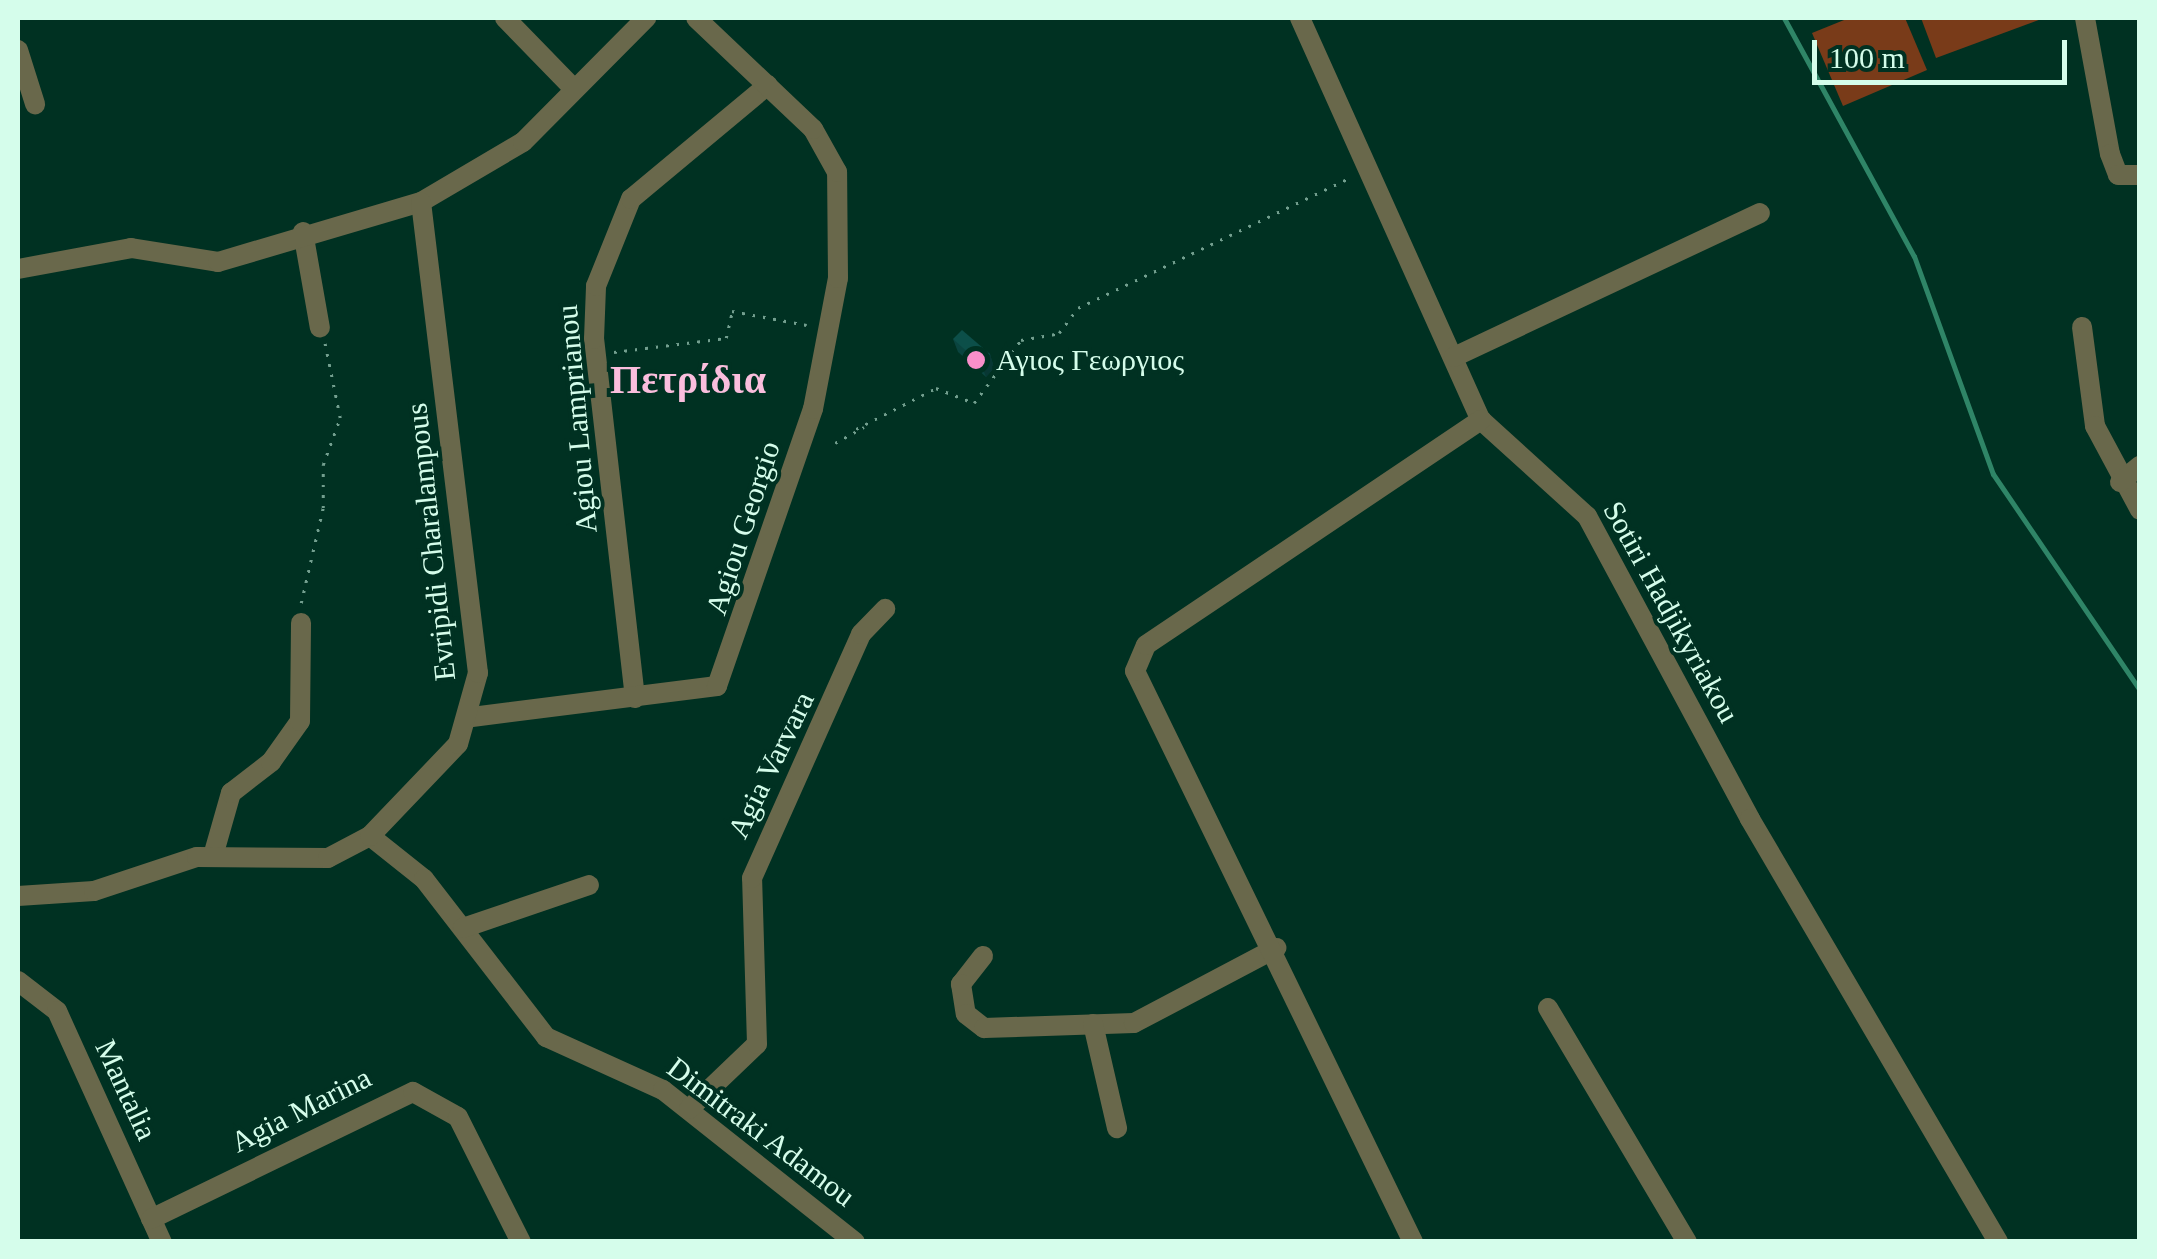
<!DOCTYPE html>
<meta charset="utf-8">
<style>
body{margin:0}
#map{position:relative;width:2157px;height:1259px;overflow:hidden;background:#003122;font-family:"Times New Roman",serif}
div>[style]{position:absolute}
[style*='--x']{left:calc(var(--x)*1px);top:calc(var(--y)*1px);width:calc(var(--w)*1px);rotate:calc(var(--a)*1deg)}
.green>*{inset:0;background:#793b19}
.stream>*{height:5px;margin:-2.5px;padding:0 2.5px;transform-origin:2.5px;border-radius:2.5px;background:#2f8567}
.path>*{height:2.5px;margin-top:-1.25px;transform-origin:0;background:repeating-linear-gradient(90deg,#739f8f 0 2.5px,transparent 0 10.5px)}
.minor>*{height:20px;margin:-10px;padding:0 10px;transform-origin:10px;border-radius:10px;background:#69684b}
.wall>*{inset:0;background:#0a443f}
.shaded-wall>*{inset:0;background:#083733}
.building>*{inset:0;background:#0c4f49}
.dots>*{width:28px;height:28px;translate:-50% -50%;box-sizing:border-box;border:5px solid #003122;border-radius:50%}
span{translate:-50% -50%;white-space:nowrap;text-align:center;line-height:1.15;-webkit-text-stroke:8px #003122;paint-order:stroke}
.poi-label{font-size:30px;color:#d5fdeb}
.left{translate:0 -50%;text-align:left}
.street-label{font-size:30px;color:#d5fdeb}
.district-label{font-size:40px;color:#fabedd;font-weight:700}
.frame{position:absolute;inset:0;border:20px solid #d5fdeb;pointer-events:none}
.scale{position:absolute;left:1812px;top:40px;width:255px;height:45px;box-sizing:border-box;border:5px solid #d5fdeb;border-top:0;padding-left:12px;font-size:30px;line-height:35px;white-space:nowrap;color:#d5fdeb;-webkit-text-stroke:8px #003122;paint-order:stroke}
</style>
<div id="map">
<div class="green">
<i style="clip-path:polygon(1849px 18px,1905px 18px,1927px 70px,1843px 106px,1812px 33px)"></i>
<i style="clip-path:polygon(1921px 18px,2044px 18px,1936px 58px)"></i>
</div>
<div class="stream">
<i style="--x:1784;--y:18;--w:271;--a:61.4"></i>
<i style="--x:1914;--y:256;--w:232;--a:70.1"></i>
<i style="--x:1993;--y:474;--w:261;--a:55.8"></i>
</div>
<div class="path">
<i style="--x:614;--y:352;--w:113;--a:-7.1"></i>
<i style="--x:726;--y:338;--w:28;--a:-77"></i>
<i style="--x:732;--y:311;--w:76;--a:10.6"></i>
<i style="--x:856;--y:429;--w:90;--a:-27.1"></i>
<i style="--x:936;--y:388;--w:41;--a:21.5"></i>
<i style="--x:974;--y:403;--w:79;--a:-53.3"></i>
<i style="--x:1021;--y:340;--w:39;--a:-10"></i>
<i style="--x:1059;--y:333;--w:31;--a:-53"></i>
<i style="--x:1078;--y:308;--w:304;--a:-25.6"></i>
<i style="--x:835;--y:443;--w:33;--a:-29"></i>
<i style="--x:301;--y:603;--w:98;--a:-77"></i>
<i style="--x:323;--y:508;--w:43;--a:-90"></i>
<i style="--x:323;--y:465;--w:50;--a:-70.1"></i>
<i style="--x:340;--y:418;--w:76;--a:-101.5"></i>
</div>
<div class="minor">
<i style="--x:505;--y:18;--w:98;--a:45.8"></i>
<i style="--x:1300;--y:18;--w:441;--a:65.8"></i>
<i style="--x:1481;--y:420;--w:143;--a:42.2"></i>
<i style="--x:1587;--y:516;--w:344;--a:61.7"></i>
<i style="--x:1750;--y:819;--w:490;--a:59.6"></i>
<i style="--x:2085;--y:18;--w:138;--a:79.6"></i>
<i style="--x:2110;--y:154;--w:22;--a:69"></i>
<i style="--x:2118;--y:175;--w:22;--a:0"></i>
<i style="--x:18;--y:50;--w:57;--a:72.5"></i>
<i style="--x:303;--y:232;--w:97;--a:80"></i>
<i style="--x:18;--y:269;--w:115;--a:-10.5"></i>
<i style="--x:131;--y:248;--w:88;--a:9.1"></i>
<i style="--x:218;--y:262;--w:212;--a:-16.5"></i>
<i style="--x:421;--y:202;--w:118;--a:-30.5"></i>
<i style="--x:523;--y:142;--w:175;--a:-45.2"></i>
<i style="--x:2082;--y:327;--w:100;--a:82.5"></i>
<i style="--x:2095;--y:426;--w:95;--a:61.8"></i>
<i style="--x:1454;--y:357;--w:338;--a:-25.2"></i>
<i style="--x:2120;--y:482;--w:26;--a:-39"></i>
<i style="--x:635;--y:698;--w:361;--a:-96.5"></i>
<i style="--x:594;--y:339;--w:53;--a:-87.8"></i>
<i style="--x:596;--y:286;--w:94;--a:-68.1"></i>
<i style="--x:631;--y:199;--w:178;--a:-39.8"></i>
<i style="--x:472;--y:717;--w:247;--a:-7.2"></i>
<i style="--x:717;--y:686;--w:293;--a:-70.9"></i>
<i style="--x:813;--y:409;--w:133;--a:-79.2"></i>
<i style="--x:838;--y:278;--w:106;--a:-90.5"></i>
<i style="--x:837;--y:172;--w:49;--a:-119.2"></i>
<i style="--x:813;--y:129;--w:161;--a:-136.5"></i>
<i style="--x:370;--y:836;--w:69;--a:38.5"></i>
<i style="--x:424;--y:879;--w:200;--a:52.3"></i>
<i style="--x:546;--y:1037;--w:128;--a:24.4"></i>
<i style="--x:663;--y:1090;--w:245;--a:38.4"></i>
<i style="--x:213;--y:856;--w:66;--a:-74.1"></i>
<i style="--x:231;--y:793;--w:51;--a:-37.8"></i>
<i style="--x:271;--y:762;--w:50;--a:-54.7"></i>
<i style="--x:300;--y:721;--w:98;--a:-89.4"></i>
<i style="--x:18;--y:896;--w:76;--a:-3.8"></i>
<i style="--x:94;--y:891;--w:108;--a:-18.3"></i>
<i style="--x:197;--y:857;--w:131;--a:0.4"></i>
<i style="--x:328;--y:858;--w:47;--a:-27.6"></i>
<i style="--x:370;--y:836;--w:127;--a:-46.3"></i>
<i style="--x:458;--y:744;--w:74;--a:-74.3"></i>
<i style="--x:478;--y:673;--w:474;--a:-96.9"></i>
<i style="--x:463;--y:928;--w:133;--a:-18.8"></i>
<i style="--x:983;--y:956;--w:36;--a:128"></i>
<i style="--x:961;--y:984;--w:30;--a:81"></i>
<i style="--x:966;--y:1014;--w:23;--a:38"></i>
<i style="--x:984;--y:1028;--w:150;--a:-1.9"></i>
<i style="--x:1134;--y:1023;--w:161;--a:-27.8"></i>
<i style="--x:18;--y:981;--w:49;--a:37.6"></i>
<i style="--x:57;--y:1011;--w:254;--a:65.6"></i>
<i style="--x:1548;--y:1008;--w:272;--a:59.3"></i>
<i style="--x:1093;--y:1024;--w:107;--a:77"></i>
<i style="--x:689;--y:1109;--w:94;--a:-43.7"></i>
<i style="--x:757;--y:1044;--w:166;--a:-91.7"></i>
<i style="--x:752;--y:878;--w:267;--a:-65.9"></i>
<i style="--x:861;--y:634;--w:35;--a:-46"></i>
<i style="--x:151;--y:1219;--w:291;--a:-25.9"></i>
<i style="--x:413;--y:1092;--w:51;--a:29.1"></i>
<i style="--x:458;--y:1117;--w:140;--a:63.3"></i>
<i style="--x:1413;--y:1242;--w:635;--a:-115.96"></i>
<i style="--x:1135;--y:671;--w:28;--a:-67"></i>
<i style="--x:1146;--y:645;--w:404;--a:-33.9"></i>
</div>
<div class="wall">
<i style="clip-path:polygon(953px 339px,990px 354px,994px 368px,986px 377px,958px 352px)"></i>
</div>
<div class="shaded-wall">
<i style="clip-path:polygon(990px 354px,994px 368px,986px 377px,981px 364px)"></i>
</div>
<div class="building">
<i style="clip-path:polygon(962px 330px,990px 354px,981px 364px,953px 339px)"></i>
</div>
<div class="dots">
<i style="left:976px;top:360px;background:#f98fca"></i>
</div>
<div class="poi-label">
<span class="left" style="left:996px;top:360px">Αγιος Γεωργιος</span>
</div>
<div class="street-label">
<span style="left:577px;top:419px;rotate:-95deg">Agiou Lamprianou</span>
<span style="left:743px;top:528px;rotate:-72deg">Agiou Georgio</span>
<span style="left:431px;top:542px;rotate:-96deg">Evripidi Charalampous</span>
<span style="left:1671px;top:612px;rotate:61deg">Sotiri Hadjikyriakou</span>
<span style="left:771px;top:765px;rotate:-64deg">Agia Varvara</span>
<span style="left:126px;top:1090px;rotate:65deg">Mantalia</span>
<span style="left:301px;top:1110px;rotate:-27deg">Agia Marina</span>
<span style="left:761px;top:1132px;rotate:37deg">Dimitraki Adamou</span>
</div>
<div class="district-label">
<span style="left:688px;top:380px">Πετρίδια</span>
</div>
<div class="frame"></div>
<div class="scale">100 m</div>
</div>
